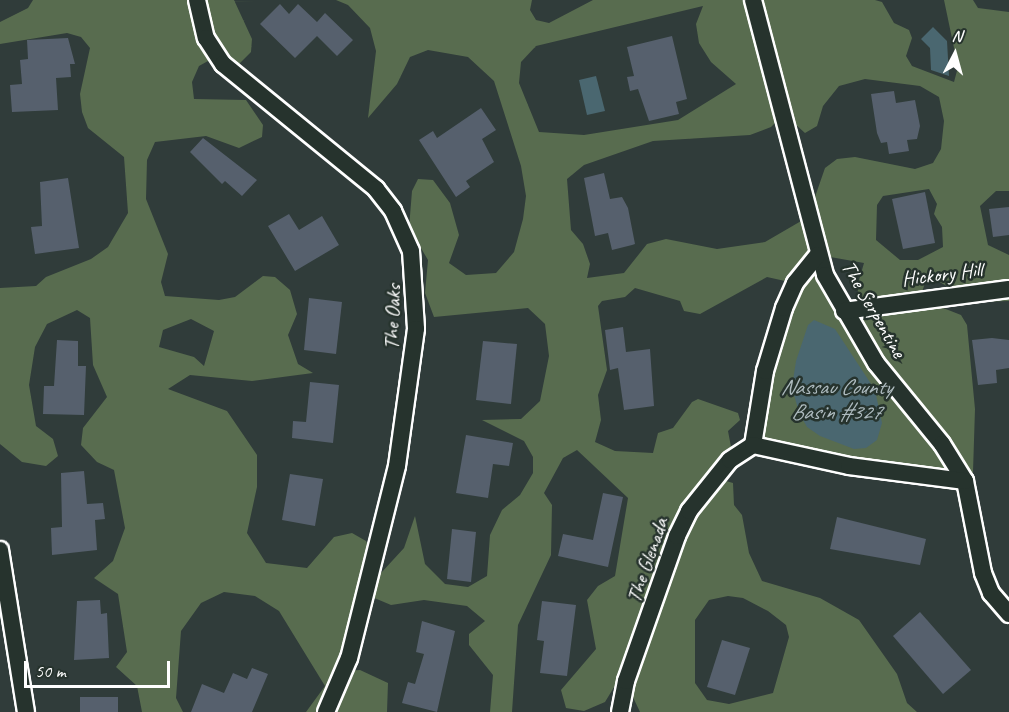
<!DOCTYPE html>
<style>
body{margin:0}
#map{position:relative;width:1009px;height:712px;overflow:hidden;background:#303c3a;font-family:Caveat,sans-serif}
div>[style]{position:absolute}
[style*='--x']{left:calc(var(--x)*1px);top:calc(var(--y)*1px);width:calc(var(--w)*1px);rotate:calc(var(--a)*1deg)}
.green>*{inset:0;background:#586c4f}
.water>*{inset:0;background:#4a6770}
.building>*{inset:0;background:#56606d}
.roads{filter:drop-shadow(2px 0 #fff) drop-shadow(-2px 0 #fff) drop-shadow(0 2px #fff) drop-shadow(0 -2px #fff)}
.minor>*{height:16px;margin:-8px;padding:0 8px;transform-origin:8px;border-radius:8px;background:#26332d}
span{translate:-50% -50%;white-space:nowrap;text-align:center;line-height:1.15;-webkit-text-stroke:5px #26332d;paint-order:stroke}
.street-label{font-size:21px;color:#fff}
.water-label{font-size:22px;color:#aebbbf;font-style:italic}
.north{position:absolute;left:925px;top:24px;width:60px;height:60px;-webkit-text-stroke:4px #26332d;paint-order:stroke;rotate:6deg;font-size:16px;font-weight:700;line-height:24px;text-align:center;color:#fff}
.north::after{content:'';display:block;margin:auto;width:21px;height:27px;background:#fff;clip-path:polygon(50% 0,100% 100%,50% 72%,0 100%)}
.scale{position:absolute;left:24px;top:661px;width:146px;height:27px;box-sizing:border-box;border:3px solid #fff;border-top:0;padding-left:8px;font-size:18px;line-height:21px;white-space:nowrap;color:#fff;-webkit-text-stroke:4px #26332d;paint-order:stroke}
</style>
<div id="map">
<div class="green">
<i style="clip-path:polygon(evenodd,33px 0,188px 0,190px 6px,197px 0,234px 0,252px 39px,251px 52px,238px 65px,208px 61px,199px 66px,192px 82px,194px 99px,246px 100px,263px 125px,262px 137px,239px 148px,206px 136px,155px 142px,147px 160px,146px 199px,168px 254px,161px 282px,165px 296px,219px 300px,235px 297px,263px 276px,275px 277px,290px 290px,297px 314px,288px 335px,298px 364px,313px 373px,252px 381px,190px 375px,168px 389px,227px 411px,257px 455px,257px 487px,247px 533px,266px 563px,307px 568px,334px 537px,352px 533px,366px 541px,381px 573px,404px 548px,415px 516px,425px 564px,445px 584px,468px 587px,487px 576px,490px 535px,502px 510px,520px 495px,533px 473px,533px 457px,524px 441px,482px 420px,521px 419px,540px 401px,549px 356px,545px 324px,528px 308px,434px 317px,425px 293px,428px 260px,409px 228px,412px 191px,418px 179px,433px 180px,450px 203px,459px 235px,449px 263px,466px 275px,496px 273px,514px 252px,523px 219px,526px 196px,521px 166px,494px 81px,468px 57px,428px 50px,410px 57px,397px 84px,368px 118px,376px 51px,370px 28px,348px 5px,336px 0,532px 0,530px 10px,536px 20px,549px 23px,593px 0,875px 0,882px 2px,894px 23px,909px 30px,912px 38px,906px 56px,912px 66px,954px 82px,958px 67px,944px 0,973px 0,978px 8px,1009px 12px,1009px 191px,996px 191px,980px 206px,988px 245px,1009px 255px,1009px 301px,975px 302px,936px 280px,925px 283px,922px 292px,928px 302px,961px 315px,967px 325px,975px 409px,973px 472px,967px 481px,753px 445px,794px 283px,767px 277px,700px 314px,684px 311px,680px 301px,635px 288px,625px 297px,602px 301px,598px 306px,607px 370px,598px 395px,601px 420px,595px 442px,615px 451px,653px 453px,658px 433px,673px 428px,692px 402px,698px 399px,738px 413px,740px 420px,728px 431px,732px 452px,702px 479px,700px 488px,710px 493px,726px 481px,733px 483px,734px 505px,742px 515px,749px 553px,762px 581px,820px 598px,859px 620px,897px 674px,907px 703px,917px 712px,640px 712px,622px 674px,605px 702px,584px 711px,566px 708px,561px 690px,596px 649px,587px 600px,598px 586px,615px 576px,628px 498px,577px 450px,563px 458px,544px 493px,552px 505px,551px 555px,518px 625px,512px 712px,490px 712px,493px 675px,469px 645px,469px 634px,485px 621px,467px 606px,424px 600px,391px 605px,372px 597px,345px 671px,360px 670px,388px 683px,387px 712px,306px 712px,325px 686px,279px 611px,255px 596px,224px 592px,201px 603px,181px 631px,176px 698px,183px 712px,142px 712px,137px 686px,116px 667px,127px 652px,118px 594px,94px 578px,113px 561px,125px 528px,114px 470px,97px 462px,81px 445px,83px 428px,107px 397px,93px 365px,90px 318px,77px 310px,47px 324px,35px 347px,29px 385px,36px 426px,53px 439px,58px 456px,46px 466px,22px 462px,0 444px,0 288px,36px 286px,46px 277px,91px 259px,108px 247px,128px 213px,124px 157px,88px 128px,82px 112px,80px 94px,90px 48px,81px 37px,67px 33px,0 44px,0 22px,28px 8px,33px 0,703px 6px,696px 24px,699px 43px,711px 62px,736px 84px,678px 120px,584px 135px,539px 132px,519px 83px,521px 62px,536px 46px,703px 6px,33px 0,865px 79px,920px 86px,939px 97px,944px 121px,941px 149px,933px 163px,915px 169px,855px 157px,837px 159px,825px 168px,808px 217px,765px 242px,717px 249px,666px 239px,647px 244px,624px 273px,587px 278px,590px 264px,583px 244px,571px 230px,567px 179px,584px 165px,653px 141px,750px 135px,771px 127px,784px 114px,805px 133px,817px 126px,823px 106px,839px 86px,865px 79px,33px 0,929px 189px,937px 204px,934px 214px,942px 227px,943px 247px,918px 260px,900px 260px,876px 240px,877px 205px,883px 196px,929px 189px,33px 0,819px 255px,864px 263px,857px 287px,864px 325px,819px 255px,33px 0,191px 319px,214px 331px,204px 366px,194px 357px,159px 347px,163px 330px,191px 319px,33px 0,728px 596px,743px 598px,768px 611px,786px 625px,789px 637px,773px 693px,729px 704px,707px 700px,695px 683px,695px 620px,709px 600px,728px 596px)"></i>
</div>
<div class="water">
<i style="clip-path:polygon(933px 27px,947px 41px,949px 76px,931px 70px,930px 48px,921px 39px)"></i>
<i style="clip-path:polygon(596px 76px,605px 111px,587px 115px,579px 80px)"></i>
<i style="clip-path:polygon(814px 320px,835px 329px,875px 390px,882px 423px,877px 440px,866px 448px,854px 449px,820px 436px,807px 427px,799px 413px,792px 387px,796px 361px,808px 325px)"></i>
</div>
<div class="building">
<i style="clip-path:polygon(280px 4px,289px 14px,298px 4px,317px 22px,325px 13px,353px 40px,337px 56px,317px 36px,295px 58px,260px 24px)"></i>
<i style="clip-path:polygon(672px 36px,687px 99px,676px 102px,679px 114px,649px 121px,638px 89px,630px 91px,627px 77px,634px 76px,627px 47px)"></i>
<i style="clip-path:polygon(68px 38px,75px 64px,70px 64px,71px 77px,56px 78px,58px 110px,12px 112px,10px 85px,22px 84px,20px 60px,28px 59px,27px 40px)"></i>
<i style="clip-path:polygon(894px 91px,896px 103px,915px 100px,920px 126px,917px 139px,907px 140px,909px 151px,889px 154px,887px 142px,881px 143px,877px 133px,871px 94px)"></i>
<i style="clip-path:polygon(481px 108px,496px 130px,482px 139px,494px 162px,466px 181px,470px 187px,456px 197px,419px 140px,433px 131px,437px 138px)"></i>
<i style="clip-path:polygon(203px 138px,257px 180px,242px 196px,225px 181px,222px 184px,190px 152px)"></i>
<i style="clip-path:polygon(604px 173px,610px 199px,622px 197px,628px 208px,635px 244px,632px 245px,612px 250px,608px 233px,595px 236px,584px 178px)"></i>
<i style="clip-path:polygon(68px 178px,79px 248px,35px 254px,31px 227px,42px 226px,40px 182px)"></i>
<i style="clip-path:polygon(925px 192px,935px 243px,903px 249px,892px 199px)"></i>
<i style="clip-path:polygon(1009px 207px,1009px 235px,993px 237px,989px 209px)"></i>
<i style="clip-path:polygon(289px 214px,299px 230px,322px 216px,339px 245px,295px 271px,268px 226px)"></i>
<i style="clip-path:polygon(309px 298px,342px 302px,336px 354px,304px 350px)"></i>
<i style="clip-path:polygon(623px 327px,626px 352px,650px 349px,654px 406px,624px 410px,618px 368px,610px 370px,605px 330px)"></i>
<i style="clip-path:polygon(992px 338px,1009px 340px,1009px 368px,996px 370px,997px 383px,978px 385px,972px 340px)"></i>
<i style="clip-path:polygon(57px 340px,78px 341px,78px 366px,86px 366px,84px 415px,43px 414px,44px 386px,54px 386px)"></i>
<i style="clip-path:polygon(483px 341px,517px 344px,511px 404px,476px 400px)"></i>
<i style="clip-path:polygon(310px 382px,339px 385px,333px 443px,292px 438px,293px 421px,306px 422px)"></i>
<i style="clip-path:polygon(466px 435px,513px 443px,509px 466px,493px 464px,488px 498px,456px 493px)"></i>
<i style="clip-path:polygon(84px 471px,87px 504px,103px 503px,105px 519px,95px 520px,97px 550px,52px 555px,51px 528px,62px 527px,61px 473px)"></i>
<i style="clip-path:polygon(290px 474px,323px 479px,315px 526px,282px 520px)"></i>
<i style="clip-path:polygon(603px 493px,623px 497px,608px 567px,558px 556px,563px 534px,593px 540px)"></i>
<i style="clip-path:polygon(837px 517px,926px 539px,920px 565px,830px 549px)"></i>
<i style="clip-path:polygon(452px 529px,476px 532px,471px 582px,447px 579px)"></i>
<i style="clip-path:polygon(100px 600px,101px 614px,107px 613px,109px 658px,74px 660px,77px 601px)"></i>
<i style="clip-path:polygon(542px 601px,576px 605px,567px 676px,540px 673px,544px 641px,537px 640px)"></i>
<i style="clip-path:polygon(920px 612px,971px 670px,943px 694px,893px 636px)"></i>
<i style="clip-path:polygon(422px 621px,455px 631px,437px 712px,402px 703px,408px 682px,415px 684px,424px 654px,416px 652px)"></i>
<i style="clip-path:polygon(722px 640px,750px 648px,735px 695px,707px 687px)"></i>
<i style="clip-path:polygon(252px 668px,268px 674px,252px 712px,191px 712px,202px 684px,224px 693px,233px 673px,247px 679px)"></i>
<i style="clip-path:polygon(80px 697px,118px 697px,118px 712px,80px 712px)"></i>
</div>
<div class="roads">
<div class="minor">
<i style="--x:197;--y:0;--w:39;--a:77"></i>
<i style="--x:206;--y:38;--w:31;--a:57"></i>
<i style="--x:223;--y:64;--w:198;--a:39.2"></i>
<i style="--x:376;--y:189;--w:28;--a:52"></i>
<i style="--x:393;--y:211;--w:44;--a:65.8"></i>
<i style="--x:411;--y:251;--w:78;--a:86.3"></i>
<i style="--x:416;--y:329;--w:138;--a:97.9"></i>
<i style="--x:397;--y:466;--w:198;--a:104"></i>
<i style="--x:349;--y:658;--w:59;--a:113.1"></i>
<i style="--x:753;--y:0;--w:284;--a:75.3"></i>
<i style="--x:825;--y:275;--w:102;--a:59.9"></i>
<i style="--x:876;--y:363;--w:104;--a:50.8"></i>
<i style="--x:942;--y:444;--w:44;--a:58.1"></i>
<i style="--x:965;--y:481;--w:94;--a:78.9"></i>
<i style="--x:983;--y:573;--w:22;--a:68"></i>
<i style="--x:991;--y:593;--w:28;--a:49"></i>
<i style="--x:844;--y:311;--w:166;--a:-7.6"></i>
<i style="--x:753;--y:445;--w:75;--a:-80.8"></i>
<i style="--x:765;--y:371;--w:66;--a:-73.2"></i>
<i style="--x:784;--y:308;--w:27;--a:-66"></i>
<i style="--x:795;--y:283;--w:36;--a:-51"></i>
<i style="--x:0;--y:550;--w:164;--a:80.9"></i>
<i style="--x:620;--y:712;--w:32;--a:-79"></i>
<i style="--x:626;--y:681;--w:154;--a:-70.6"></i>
<i style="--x:677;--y:536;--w:28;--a:-64"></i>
<i style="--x:689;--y:511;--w:65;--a:-51.2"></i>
<i style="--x:730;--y:460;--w:27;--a:-33"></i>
<i style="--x:753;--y:445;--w:98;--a:12.3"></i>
<i style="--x:849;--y:466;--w:117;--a:7.4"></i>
</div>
</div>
<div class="street-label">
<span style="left:942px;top:274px;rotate:-7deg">Hickory Hill</span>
<span style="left:874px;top:309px;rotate:60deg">The Serpentine</span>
<span style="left:392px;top:317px;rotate:-88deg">The Oaks</span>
<span style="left:647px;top:560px;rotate:-71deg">The Glenada</span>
</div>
<div class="water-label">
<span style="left:836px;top:400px">Nassau County<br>Basin #327</span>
</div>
<div class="north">N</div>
<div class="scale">50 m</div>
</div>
